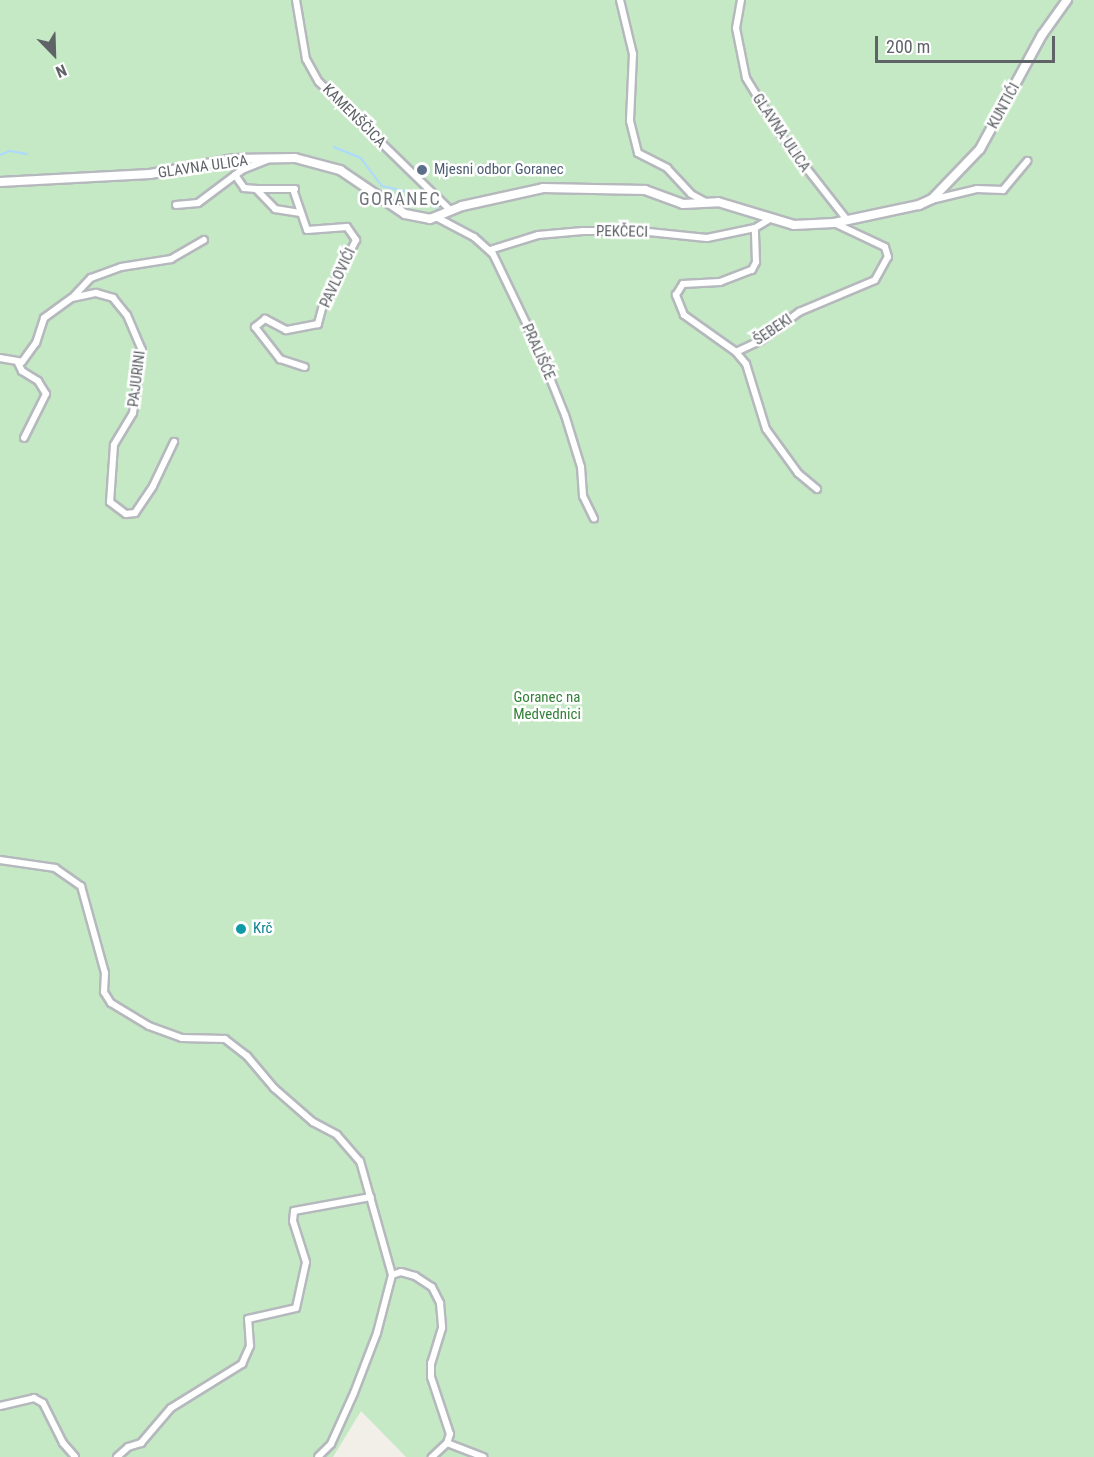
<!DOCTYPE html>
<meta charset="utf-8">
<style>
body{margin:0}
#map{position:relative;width:1094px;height:1457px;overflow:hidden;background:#f1efe8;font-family:"Roboto Condensed",sans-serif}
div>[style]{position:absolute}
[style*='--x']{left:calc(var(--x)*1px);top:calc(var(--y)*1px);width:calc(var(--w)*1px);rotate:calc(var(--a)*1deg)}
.green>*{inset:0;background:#c5e8c5}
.stream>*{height:1.5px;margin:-0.75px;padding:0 0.75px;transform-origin:0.75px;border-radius:0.75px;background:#aadaff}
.roads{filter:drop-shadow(2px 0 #b5b8bc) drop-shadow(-2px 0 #b5b8bc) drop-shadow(0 2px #b5b8bc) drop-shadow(0 -2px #b5b8bc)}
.minor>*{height:6px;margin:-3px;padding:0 3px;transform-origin:3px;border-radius:3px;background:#fff}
.tertiary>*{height:8px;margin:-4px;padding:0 4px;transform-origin:4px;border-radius:4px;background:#fff}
.secondary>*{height:8px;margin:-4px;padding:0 4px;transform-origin:4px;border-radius:4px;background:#fff}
.dots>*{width:16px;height:16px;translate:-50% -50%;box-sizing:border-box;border:3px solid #fff;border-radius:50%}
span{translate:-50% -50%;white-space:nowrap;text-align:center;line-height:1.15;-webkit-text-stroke:5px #fff;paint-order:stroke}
.street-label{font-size:15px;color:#5f6368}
.service-label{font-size:15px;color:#4e5e75}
.left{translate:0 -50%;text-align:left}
.park-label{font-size:15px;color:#348238}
.culture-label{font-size:15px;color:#0d838f}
.quarter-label{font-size:18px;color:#70757a;letter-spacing:1.5px}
.north{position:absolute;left:24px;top:24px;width:60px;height:60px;-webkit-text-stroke:4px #fff;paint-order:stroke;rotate:157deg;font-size:16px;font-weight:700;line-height:24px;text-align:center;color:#5f6368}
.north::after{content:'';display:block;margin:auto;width:21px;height:27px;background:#5f6368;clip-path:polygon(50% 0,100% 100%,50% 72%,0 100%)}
.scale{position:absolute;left:875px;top:36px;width:180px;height:27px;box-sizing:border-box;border:3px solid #5f6368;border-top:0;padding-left:8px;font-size:18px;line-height:21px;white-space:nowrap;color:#5f6368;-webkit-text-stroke:4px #fff;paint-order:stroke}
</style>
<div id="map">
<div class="green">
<i style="clip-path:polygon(0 0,1094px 0,1094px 1457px,406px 1457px,361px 1411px,333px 1457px,0 1457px)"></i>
</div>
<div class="stream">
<i style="--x:334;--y:147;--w:29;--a:22"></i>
<i style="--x:361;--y:158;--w:35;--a:53"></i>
<i style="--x:382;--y:186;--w:45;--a:12.8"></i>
<i style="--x:426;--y:196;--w:21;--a:49"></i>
<i style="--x:0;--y:155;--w:11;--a:-22"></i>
<i style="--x:10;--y:151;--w:17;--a:10"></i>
<i style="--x:446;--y:217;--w:22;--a:32"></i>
<i style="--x:472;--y:232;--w:13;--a:27"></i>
</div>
<div class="roads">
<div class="minor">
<i style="--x:296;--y:0;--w:60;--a:80.4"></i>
<i style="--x:306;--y:59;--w:26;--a:61"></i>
<i style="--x:319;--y:82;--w:183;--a:44.3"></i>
<i style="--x:620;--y:0;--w:56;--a:76.5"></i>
<i style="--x:633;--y:54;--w:67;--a:92.6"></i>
<i style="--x:630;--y:121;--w:33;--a:76"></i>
<i style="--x:638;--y:153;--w:33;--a:27"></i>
<i style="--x:667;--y:168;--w:35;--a:47"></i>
<i style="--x:691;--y:194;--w:18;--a:29"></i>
<i style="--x:741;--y:0;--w:28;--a:100"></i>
<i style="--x:736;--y:28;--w:51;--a:78.7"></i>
<i style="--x:746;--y:78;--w:69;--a:58.6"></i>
<i style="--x:782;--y:137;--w:105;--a:51.9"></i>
<i style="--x:235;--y:175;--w:16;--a:55"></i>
<i style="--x:244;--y:188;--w:12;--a:5"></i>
<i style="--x:256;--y:189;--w:28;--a:46"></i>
<i style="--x:275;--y:209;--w:24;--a:9"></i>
<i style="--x:256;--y:189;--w:39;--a:0"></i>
<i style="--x:293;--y:189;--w:43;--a:71.1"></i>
<i style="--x:307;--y:230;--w:40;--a:-4.3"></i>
<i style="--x:347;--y:227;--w:16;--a:55"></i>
<i style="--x:356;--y:240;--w:73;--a:116.9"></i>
<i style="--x:323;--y:305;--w:20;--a:105"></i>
<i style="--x:318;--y:324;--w:33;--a:169"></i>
<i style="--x:286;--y:330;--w:24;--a:-152"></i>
<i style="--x:265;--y:319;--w:13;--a:141"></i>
<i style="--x:255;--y:327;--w:41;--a:52"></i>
<i style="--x:280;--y:359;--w:26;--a:18"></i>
<i style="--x:927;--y:201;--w:51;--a:-13.5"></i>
<i style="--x:977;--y:189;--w:26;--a:2"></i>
<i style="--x:1003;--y:190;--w:38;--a:-50"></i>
<i style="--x:176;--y:205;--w:22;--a:-5"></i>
<i style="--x:198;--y:203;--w:55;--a:-36.9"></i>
<i style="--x:242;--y:170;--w:27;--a:-22"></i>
<i style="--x:436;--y:217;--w:43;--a:27.8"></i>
<i style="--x:474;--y:237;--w:25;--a:42"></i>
<i style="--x:493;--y:254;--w:104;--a:64.4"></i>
<i style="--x:538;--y:348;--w:72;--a:68.1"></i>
<i style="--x:565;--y:415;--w:54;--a:72.9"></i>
<i style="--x:581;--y:467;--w:29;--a:86"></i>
<i style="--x:583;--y:496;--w:25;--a:64"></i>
<i style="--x:490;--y:250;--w:50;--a:-17.4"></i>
<i style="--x:538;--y:235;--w:45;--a:-5.1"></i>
<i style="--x:583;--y:231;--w:56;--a:0"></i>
<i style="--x:639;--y:231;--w:68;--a:5.9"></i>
<i style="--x:707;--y:238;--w:49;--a:-11.8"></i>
<i style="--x:755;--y:228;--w:17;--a:-31"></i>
<i style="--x:73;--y:297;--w:26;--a:-47"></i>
<i style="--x:91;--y:278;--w:32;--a:-20"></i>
<i style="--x:121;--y:267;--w:51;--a:-9.1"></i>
<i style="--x:171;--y:259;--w:38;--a:-30"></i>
<i style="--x:736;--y:352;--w:64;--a:-144.6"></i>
<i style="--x:684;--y:315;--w:22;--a:-112"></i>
<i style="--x:676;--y:295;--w:13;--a:-58"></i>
<i style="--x:683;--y:284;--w:37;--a:-3"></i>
<i style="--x:720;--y:282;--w:34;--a:-21"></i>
<i style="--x:752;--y:270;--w:9;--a:-63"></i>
<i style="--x:756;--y:262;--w:34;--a:-92"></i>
<i style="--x:0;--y:358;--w:22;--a:10"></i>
<i style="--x:22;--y:362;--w:24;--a:-54"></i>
<i style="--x:36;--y:343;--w:26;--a:-72"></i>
<i style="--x:44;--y:318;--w:34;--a:-36"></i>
<i style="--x:72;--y:298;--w:25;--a:-12"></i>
<i style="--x:96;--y:293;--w:18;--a:16"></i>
<i style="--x:113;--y:298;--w:22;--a:51"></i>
<i style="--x:127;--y:315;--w:38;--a:67"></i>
<i style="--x:142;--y:350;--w:64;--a:98.1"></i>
<i style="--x:133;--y:413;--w:37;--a:121"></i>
<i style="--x:114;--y:445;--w:57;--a:94"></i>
<i style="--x:110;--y:502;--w:20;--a:37"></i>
<i style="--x:126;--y:514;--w:9;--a:-6"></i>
<i style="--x:135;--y:513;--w:32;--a:-56"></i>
<i style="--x:153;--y:486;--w:49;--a:-64.5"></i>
<i style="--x:18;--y:363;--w:9;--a:63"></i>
<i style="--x:22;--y:371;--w:19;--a:32"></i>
<i style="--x:38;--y:381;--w:15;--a:58"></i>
<i style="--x:46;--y:394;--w:49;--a:116.6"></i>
<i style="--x:817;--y:489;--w:25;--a:-140"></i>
<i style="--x:798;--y:473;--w:54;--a:-126"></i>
<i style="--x:766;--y:429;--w:68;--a:-107.1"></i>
<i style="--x:746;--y:364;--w:16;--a:-130"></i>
<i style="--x:736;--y:352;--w:26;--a:-25"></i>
<i style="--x:760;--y:341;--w:49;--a:-36.6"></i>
<i style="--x:799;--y:312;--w:82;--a:-22.8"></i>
<i style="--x:875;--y:280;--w:26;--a:-61"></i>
<i style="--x:888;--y:257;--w:10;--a:-107"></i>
<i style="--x:885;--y:247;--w:56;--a:-154.8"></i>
<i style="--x:0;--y:860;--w:56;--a:8.3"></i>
<i style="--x:55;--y:868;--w:32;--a:35"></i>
<i style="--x:81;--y:886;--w:90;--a:74.6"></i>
<i style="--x:105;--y:973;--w:19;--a:93"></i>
<i style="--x:104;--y:992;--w:13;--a:58"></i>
<i style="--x:111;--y:1003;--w:44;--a:31.2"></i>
<i style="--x:149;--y:1026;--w:35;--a:20"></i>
<i style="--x:182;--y:1038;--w:43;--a:1.3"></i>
<i style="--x:225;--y:1039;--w:28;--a:38"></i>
<i style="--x:247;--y:1056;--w:42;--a:49.8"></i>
<i style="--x:274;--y:1088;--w:52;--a:41.1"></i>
<i style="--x:313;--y:1122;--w:27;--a:28"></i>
<i style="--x:337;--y:1135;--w:35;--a:49"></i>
<i style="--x:360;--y:1161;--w:118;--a:74.3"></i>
<i style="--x:392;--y:1275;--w:60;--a:104.5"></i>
<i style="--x:377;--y:1333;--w:64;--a:111"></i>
<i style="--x:354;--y:1393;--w:56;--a:114.3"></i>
<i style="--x:331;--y:1444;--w:18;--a:135"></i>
<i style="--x:392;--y:1275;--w:9;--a:-18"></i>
<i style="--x:401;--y:1272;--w:15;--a:16"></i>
<i style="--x:415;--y:1276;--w:20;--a:33"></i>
<i style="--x:432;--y:1287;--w:18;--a:63"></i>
<i style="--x:440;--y:1303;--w:25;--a:85"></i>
<i style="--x:442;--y:1328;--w:37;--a:107"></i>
<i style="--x:431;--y:1363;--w:14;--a:90"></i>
<i style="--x:431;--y:1377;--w:60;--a:71.6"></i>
<i style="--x:450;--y:1434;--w:9;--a:108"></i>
<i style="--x:447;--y:1443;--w:21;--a:137"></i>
<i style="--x:0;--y:1406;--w:35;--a:-13"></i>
<i style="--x:34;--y:1398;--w:10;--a:29"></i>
<i style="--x:43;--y:1403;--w:45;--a:63.4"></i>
<i style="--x:63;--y:1443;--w:18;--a:49"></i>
<i style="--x:447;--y:1443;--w:39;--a:21"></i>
<i style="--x:117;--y:1457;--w:15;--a:-42"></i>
<i style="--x:128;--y:1447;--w:14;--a:-17"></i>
<i style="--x:141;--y:1443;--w:46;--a:-49.4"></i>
<i style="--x:171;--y:1408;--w:84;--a:-31.8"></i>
<i style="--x:242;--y:1364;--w:20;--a:-66"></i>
<i style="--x:250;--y:1346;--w:27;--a:-94"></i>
<i style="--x:248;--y:1319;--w:49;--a:-12.9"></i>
<i style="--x:296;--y:1308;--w:47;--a:-77.7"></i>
<i style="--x:306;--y:1262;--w:43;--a:-107.6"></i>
<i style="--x:293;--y:1221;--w:10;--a:-84"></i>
<i style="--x:294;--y:1211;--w:78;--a:-10.3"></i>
</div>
<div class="tertiary">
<i style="--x:430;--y:219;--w:35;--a:-22"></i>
<i style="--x:462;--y:206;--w:83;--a:-12.5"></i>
<i style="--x:543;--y:188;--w:102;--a:1.1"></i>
<i style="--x:645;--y:190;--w:40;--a:20.2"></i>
<i style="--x:683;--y:204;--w:35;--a:-3"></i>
<i style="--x:718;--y:202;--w:79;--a:16.8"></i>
<i style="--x:794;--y:225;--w:40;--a:-2.9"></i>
<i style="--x:834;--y:223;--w:87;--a:-12"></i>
<i style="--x:919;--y:205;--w:14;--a:-25"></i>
<i style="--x:932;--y:199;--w:69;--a:-46.2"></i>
<i style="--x:980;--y:149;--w:130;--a:-61.5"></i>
<i style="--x:1042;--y:35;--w:43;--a:-54.5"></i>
</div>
<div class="secondary">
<i style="--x:0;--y:182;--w:150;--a:-3.1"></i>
<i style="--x:150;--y:174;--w:84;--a:-10.2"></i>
<i style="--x:233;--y:159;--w:62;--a:-0.9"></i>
<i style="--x:295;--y:158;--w:47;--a:14.9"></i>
<i style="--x:340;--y:170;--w:78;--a:34.1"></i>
<i style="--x:405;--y:214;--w:25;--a:11"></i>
</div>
</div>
<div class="dots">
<i style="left:422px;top:170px;background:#5c6f8a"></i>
<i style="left:241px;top:929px;background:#0f9aa8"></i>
</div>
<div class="street-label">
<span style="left:1004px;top:106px;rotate:-61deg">KUNTIĆI</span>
<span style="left:354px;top:116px;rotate:45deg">KAMENŠČICA</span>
<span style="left:781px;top:133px;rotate:56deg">GLAVNA ULICA</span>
<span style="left:203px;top:167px;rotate:-8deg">GLAVNA ULICA</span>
<span style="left:622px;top:232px;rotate:1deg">PEKČECI</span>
<span style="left:338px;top:278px;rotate:-65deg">PAVLOVIĆI</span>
<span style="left:773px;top:330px;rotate:-34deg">ŠEBEKI</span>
<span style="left:538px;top:352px;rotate:66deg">PRALIŠĆE</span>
<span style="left:137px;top:379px;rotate:-83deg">PAJURINI</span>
</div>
<div class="service-label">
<span class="left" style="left:434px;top:170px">Mjesni odbor Goranec</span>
</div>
<div class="park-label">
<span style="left:547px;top:706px">Goranec na<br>Medvednici</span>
</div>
<div class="culture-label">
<span class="left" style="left:253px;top:929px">Krč</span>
</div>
<div class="quarter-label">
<span style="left:400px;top:199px">GORANEC</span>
</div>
<div class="north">N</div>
<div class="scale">200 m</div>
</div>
